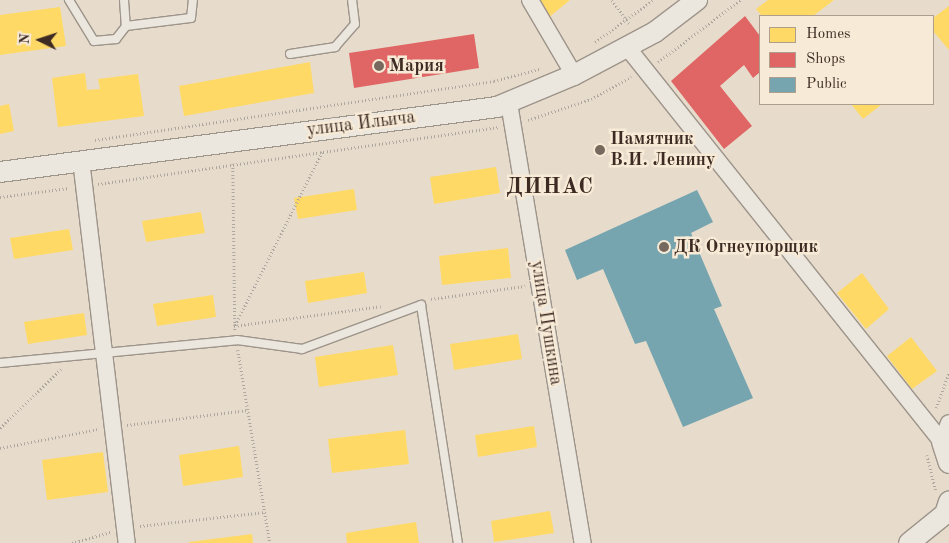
<!DOCTYPE html>
<meta charset="utf-8">
<style>
body{margin:0}
#map{position:relative;width:949px;height:543px;overflow:hidden;background:#e7dccb;font-family:"Old Standard TT",serif}
div>[style]{position:absolute}
[style*='--x']{left:calc(var(--x)*1px);top:calc(var(--y)*1px);width:calc(var(--w)*1px);rotate:calc(var(--a)*1deg)}
.homes>*{inset:0;background:#ffd966}
.shops>*{inset:0;background:#e06666}
.public>*{inset:0;background:#76a5af}
.path>*{height:2.5px;margin-top:-1.25px;transform-origin:0;background:repeating-linear-gradient(90deg,#ada7a0 0 1px,transparent 0 3.5px)}
.roads{filter:drop-shadow(1px 0 #9d948a) drop-shadow(-1px 0 #9d948a) drop-shadow(0 1px #9d948a) drop-shadow(0 -1px #9d948a)}
.service>*{height:8px;margin:-4px;padding:0 4px;transform-origin:4px;border-radius:4px;background:#ebe6de}
.minor>*{height:16px;margin:-8px;padding:0 8px;transform-origin:8px;border-radius:8px;background:#ebe6de}
.tertiary>*{height:20px;margin:-10px;padding:0 10px;transform-origin:10px;border-radius:10px;background:#ebe6de}
.dots>*{width:14px;height:14px;translate:-50% -50%;box-sizing:border-box;border:2px solid #f7ead6;border-radius:50%}
span{translate:-50% -50%;white-space:nowrap;text-align:center;line-height:1.15;-webkit-text-stroke:5px #f7ead6;paint-order:stroke}
.poi-label{font-size:18px;color:#3d2b23;font-weight:700}
.left{translate:0 -50%;text-align:left}
.street-label{font-size:18px;color:#3d2b23}
.district-label{font-size:22px;color:#3d2b23;font-weight:700;letter-spacing:1px}
.legend{position:absolute;left:759px;top:15px;width:175px;height:90px;box-sizing:border-box;background:#f7ead6;border:1px solid #ad9e8e;margin:0;padding:6px 9px;list-style:none;font-size:15px;color:#3d2b23}
.legend li{display:flex;align-items:center;gap:10px;height:25px}
.legend b{width:25px;border:1px solid #ad9e8e}
.north{position:absolute;left:15px;top:15px;width:50px;height:50px;-webkit-text-stroke:4px #f7ead6;paint-order:stroke;rotate:274deg;font-size:14px;font-weight:700;line-height:20px;text-align:center;color:#3d2b23}
.north::after{content:'';display:block;margin:auto;width:18px;height:22px;background:#3d2b23;clip-path:polygon(50% 0,100% 100%,50% 72%,0 100%)}
</style>
<div id="map">
<div class="homes">
<i style="clip-path:polygon(536px 0,570px 0,548px 18px)"></i>
<i style="clip-path:polygon(768px 0,834px 0,813px 16px,762px 16px,756px 9px)"></i>
<i style="clip-path:polygon(949px 6px,949px 50px,933px 31px,933px 18px)"></i>
<i style="clip-path:polygon(60px 7px,66px 46px,0 55px,0 15px)"></i>
<i style="clip-path:polygon(310px 62px,314px 93px,184px 116px,179px 86px)"></i>
<i style="clip-path:polygon(85px 73px,87px 90px,100px 89px,98px 79px,138px 74px,144px 116px,58px 127px,52px 78px)"></i>
<i style="clip-path:polygon(9px 104px,14px 131px,0 134px,0 106px)"></i>
<i style="clip-path:polygon(851px 104px,882px 104px,863px 119px)"></i>
<i style="clip-path:polygon(496px 167px,500px 193px,434px 204px,430px 177px)"></i>
<i style="clip-path:polygon(354px 189px,357px 210px,298px 219px,294px 198px)"></i>
<i style="clip-path:polygon(201px 212px,205px 233px,146px 242px,142px 221px)"></i>
<i style="clip-path:polygon(69px 229px,73px 250px,14px 259px,10px 238px)"></i>
<i style="clip-path:polygon(508px 248px,511px 278px,442px 285px,439px 256px)"></i>
<i style="clip-path:polygon(364px 272px,367px 293px,308px 303px,305px 281px)"></i>
<i style="clip-path:polygon(862px 273px,889px 309px,866px 329px,837px 293px)"></i>
<i style="clip-path:polygon(213px 295px,216px 317px,157px 326px,153px 304px)"></i>
<i style="clip-path:polygon(84px 313px,87px 335px,28px 344px,24px 322px)"></i>
<i style="clip-path:polygon(518px 334px,522px 359px,454px 370px,450px 344px)"></i>
<i style="clip-path:polygon(911px 337px,937px 371px,912px 389px,887px 356px)"></i>
<i style="clip-path:polygon(393px 345px,398px 375px,319px 387px,315px 357px)"></i>
<i style="clip-path:polygon(534px 426px,537px 447px,478px 457px,475px 435px)"></i>
<i style="clip-path:polygon(405px 430px,409px 464px,332px 473px,328px 439px)"></i>
<i style="clip-path:polygon(239px 446px,243px 477px,183px 486px,179px 455px)"></i>
<i style="clip-path:polygon(103px 452px,108px 492px,47px 500px,42px 460px)"></i>
<i style="clip-path:polygon(550px 511px,554px 533px,494px 542px,491px 521px)"></i>
<i style="clip-path:polygon(416px 522px,419px 543px,347px 543px,346px 533px)"></i>
<i style="clip-path:polygon(252px 534px,253px 543px,189px 543px,189px 542px)"></i>
</div>
<div class="shops">
<i style="clip-path:polygon(745px 16px,760px 36px,760px 72px,753px 78px,744px 65px,720px 86px,752px 126px,724px 149px,671px 81px)"></i>
<i style="clip-path:polygon(474px 34px,479px 68px,354px 88px,349px 53px)"></i>
</div>
<div class="public">
<i style="clip-path:polygon(697px 190px,713px 222px,691px 233px,722px 306px,714px 309px,753px 398px,683px 427px,646px 341px,635px 344px,603px 269px,577px 280px,565px 250px)"></i>
</div>
<div class="path">
<i style="--x:612;--y:0;--w:31;--a:54"></i>
<i style="--x:595;--y:42;--w:72;--a:-35.9"></i>
<i style="--x:658;--y:62;--w:103;--a:-37.1"></i>
<i style="--x:528;--y:120;--w:66;--a:-18.4"></i>
<i style="--x:591;--y:99;--w:46;--a:-28.8"></i>
<i style="--x:95;--y:140;--w:403;--a:-8.4"></i>
<i style="--x:494;--y:81;--w:47;--a:-14.9"></i>
<i style="--x:233;--y:164;--w:166;--a:89.3"></i>
<i style="--x:98;--y:184;--w:405;--a:-8.1"></i>
<i style="--x:0;--y:197;--w:69;--a:-7.5"></i>
<i style="--x:431;--y:299;--w:95;--a:-7.9"></i>
<i style="--x:235;--y:325;--w:194;--a:-63.3"></i>
<i style="--x:234;--y:326;--w:148;--a:-7.7"></i>
<i style="--x:238;--y:350;--w:196;--a:80.6"></i>
<i style="--x:936;--y:408;--w:38;--a:-70"></i>
<i style="--x:127;--y:425;--w:122;--a:-7.1"></i>
<i style="--x:0;--y:428;--w:86;--a:-44.1"></i>
<i style="--x:0;--y:448;--w:101;--a:-10.9"></i>
<i style="--x:927;--y:455;--w:36;--a:76"></i>
<i style="--x:140;--y:526;--w:126;--a:-6.4"></i>
<i style="--x:72;--y:543;--w:40;--a:-16"></i>
</div>
<div class="roads">
<div class="service">
<i style="--x:69;--y:0;--w:48;--a:58.6"></i>
<i style="--x:94;--y:41;--w:22;--a:-5"></i>
<i style="--x:116;--y:39;--w:16;--a:-52"></i>
<i style="--x:126;--y:26;--w:65;--a:-7"></i>
<i style="--x:191;--y:18;--w:18;--a:-84"></i>
<i style="--x:124;--y:0;--w:26;--a:86"></i>
<i style="--x:290;--y:54;--w:46;--a:-8.8"></i>
<i style="--x:335;--y:47;--w:30;--a:-49"></i>
<i style="--x:355;--y:24;--w:24;--a:-97"></i>
<i style="--x:0;--y:363;--w:238;--a:-5.5"></i>
<i style="--x:237;--y:340;--w:66;--a:7.9"></i>
<i style="--x:302;--y:349;--w:127;--a:-20.3"></i>
<i style="--x:421;--y:305;--w:241;--a:81.2"></i>
</div>
<div class="minor">
<i style="--x:530;--y:0;--w:87;--a:59.6"></i>
<i style="--x:627;--y:47;--w:505;--a:51.43"></i>
<i style="--x:509;--y:103;--w:446;--a:80.5"></i>
<i style="--x:81;--y:160;--w:386;--a:83.2"></i>
<i style="--x:942;--y:442;--w:20;--a:-70"></i>
</div>
<div class="tertiary">
<i style="--x:0;--y:172;--w:501;--a:-7.45"></i>
<i style="--x:497;--y:107;--w:83;--a:-22.6"></i>
<i style="--x:574;--y:75;--w:92;--a:-28"></i>
<i style="--x:655;--y:32;--w:53;--a:-37.3"></i>
<i style="--x:942;--y:442;--w:22;--a:72"></i>
<i style="--x:909;--y:543;--w:46;--a:-38.9"></i>
<i style="--x:945;--y:514;--w:13;--a:-72"></i>
</div>
</div>
<div class="dots">
<i style="left:379px;top:66px;background:#78695e"></i>
<i style="left:600px;top:150px;background:#78695e"></i>
<i style="left:664px;top:247px;background:#78695e"></i>
</div>
<div class="poi-label">
<span class="left" style="left:389px;top:66px">Мария</span>
<span class="left" style="left:610px;top:150px">Памятник<br>В.И. Ленину</span>
<span class="left" style="left:674px;top:247px">ДК Огнеупорщик</span>
</div>
<div class="street-label">
<span style="left:361px;top:124px;rotate:-7deg">улица Ильича</span>
<span style="left:546px;top:323px;rotate:81deg">улица Пушкина</span>
</div>
<div class="district-label">
<span style="left:550px;top:188px">ДИНАС</span>
</div>
<ul class="legend">
<li><b style="height:14px;background:#ffd966"></b>Homes</li>
<li><b style="height:14px;background:#e06666"></b>Shops</li>
<li><b style="height:14px;background:#76a5af"></b>Public</li>
</ul>
<div class="north">N</div>
</div>
